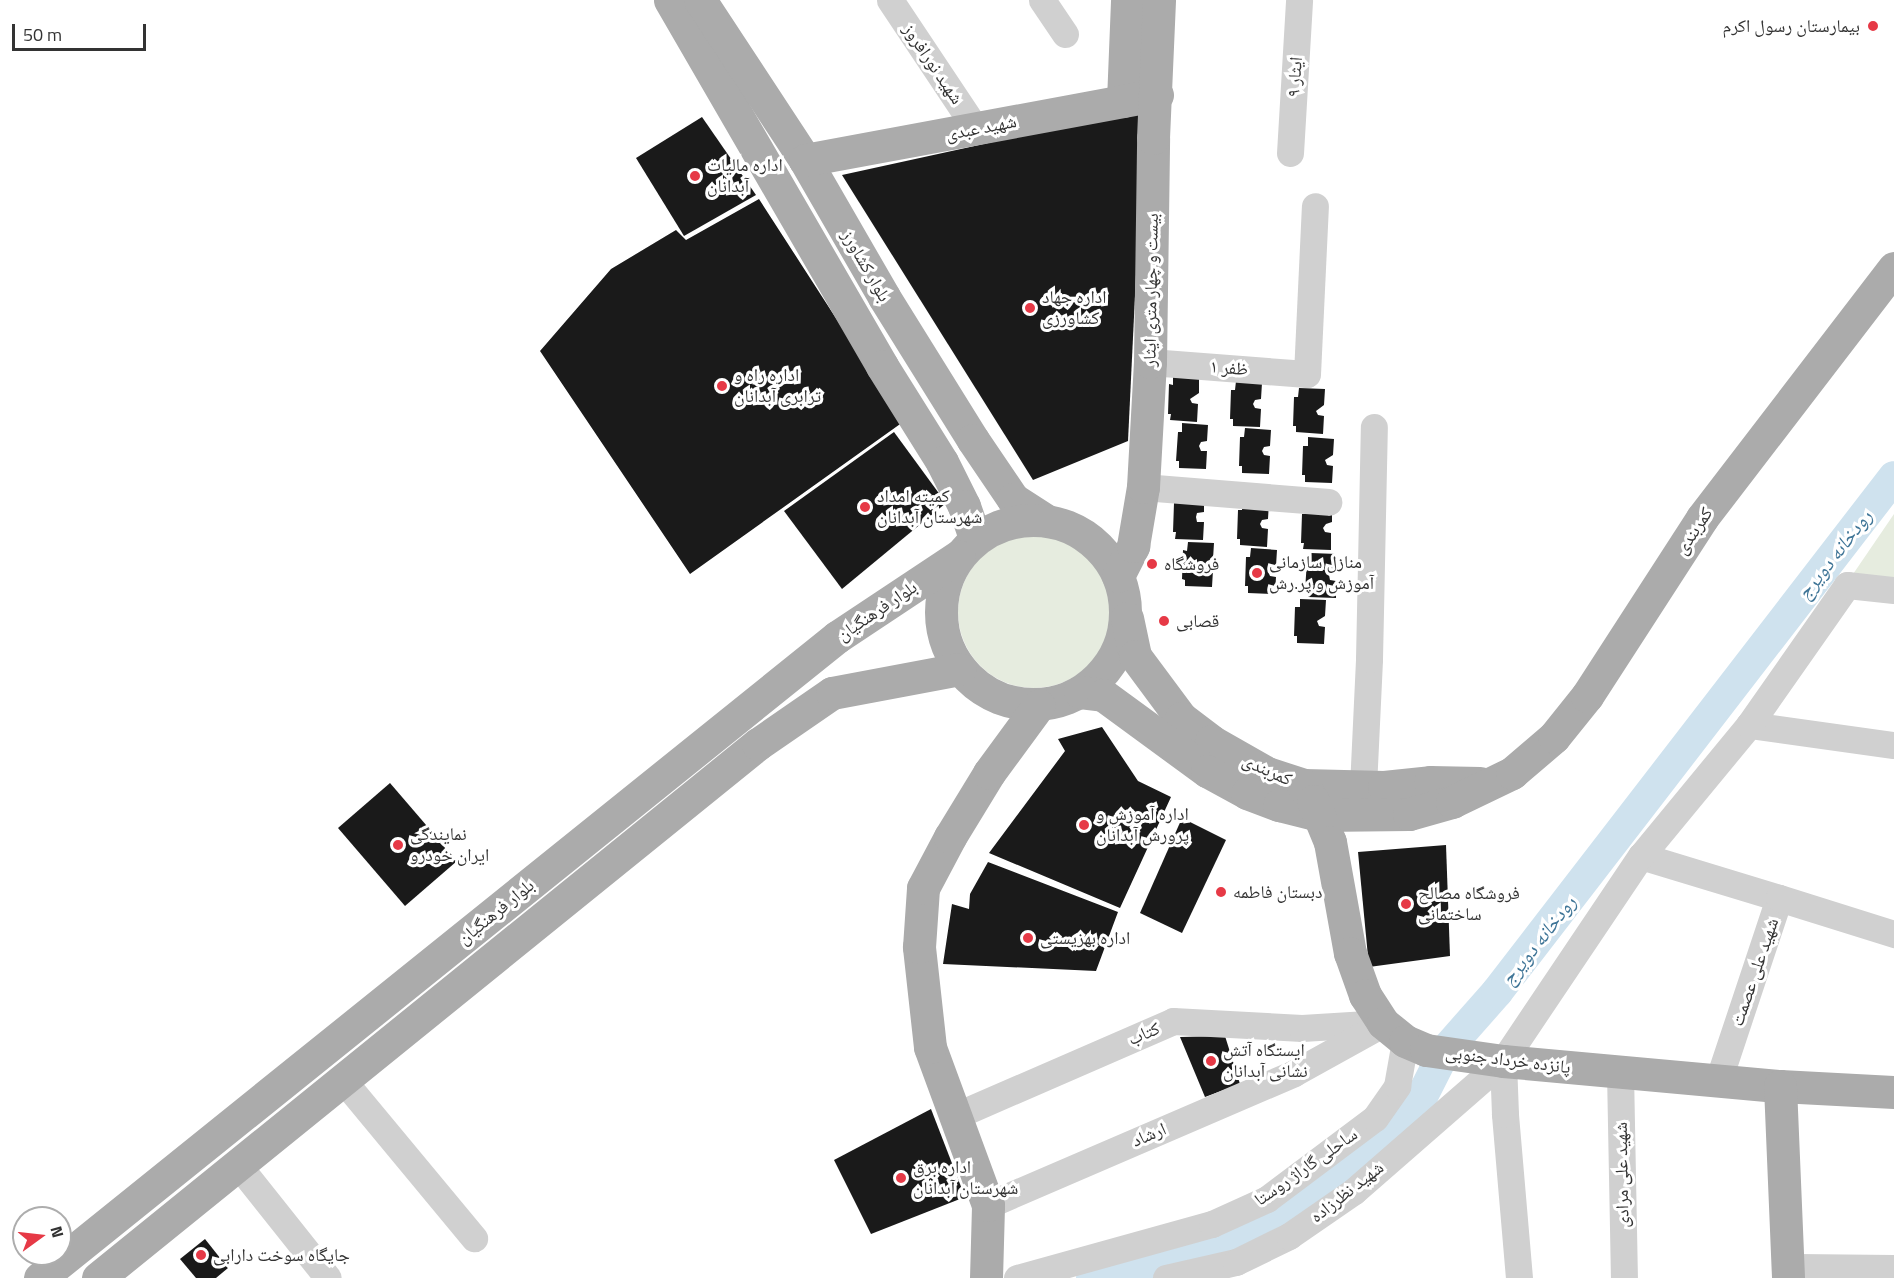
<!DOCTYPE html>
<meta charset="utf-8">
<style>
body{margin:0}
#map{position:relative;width:1894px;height:1278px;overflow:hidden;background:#fff;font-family:"Titillium Web","Noto Naskh Arabic",sans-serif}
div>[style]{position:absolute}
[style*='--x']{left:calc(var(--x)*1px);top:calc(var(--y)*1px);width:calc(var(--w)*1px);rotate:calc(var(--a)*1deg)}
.green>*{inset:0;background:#e6ecdf}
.round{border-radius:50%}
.river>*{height:32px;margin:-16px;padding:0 16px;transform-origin:16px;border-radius:16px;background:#cfe2ee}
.building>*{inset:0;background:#1a1a1a}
.minor>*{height:27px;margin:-13.5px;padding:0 13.5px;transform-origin:13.5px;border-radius:13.5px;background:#d0d0d0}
.major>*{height:33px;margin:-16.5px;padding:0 16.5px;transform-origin:16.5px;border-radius:16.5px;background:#ababab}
.major>.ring{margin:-16.5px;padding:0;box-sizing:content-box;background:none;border:33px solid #ababab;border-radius:50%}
.dots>*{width:16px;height:16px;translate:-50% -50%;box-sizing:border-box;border:3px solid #fff;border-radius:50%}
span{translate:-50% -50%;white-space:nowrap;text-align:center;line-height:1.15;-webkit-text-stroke:6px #fff;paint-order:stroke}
.poi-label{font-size:18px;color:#333}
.right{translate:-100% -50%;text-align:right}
.left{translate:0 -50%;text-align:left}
.street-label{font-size:18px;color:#333}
.water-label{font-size:20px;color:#3f7597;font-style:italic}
.north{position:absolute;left:12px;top:1206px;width:60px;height:60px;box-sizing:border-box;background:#fff;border:2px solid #adadad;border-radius:50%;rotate:75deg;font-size:16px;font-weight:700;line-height:24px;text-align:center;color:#333}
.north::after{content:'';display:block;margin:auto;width:21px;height:27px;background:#e63946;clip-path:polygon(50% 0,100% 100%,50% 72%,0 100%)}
.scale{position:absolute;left:12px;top:24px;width:134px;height:27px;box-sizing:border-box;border:3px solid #333;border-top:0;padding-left:8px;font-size:18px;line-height:21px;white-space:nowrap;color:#333;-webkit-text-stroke:4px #fff;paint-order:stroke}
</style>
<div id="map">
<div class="green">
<i style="clip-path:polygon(1894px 514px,1894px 586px,1849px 580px)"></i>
<i class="round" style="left:958px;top:536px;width:152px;height:152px"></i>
</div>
<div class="river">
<i style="--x:1092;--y:1278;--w:147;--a:-14.1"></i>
<i style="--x:1235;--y:1242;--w:56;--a:-27.5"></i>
<i style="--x:1285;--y:1216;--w:60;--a:-34.8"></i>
<i style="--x:1334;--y:1182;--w:98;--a:-39.2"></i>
<i style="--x:1410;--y:1120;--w:77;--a:-63.1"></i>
<i style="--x:1445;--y:1051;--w:79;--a:-48.6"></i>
<i style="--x:1497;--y:992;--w:650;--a:-52.37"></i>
</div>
<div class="building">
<i style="clip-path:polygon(1144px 109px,1128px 441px,1033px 480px,842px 175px)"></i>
<i style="clip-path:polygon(702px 117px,756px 195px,684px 236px,636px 158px)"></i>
<i style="clip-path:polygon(759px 199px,903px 422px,690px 574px,540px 351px,611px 269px,676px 230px,686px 240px)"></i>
<i style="clip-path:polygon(1173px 376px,1199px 377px,1199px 393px,1190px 399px,1192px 403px,1198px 404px,1197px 422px,1170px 420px,1171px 414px,1168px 414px,1169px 384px,1173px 385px)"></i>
<i style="clip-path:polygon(1236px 381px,1262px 383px,1261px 399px,1255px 400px,1253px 404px,1255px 408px,1261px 409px,1260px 427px,1233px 426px,1233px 419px,1230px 419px,1231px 390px,1235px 390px)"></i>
<i style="clip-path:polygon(1299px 388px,1325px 389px,1324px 405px,1316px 411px,1318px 415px,1324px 416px,1323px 434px,1296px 432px,1296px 426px,1293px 426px,1294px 397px,1298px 397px)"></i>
<i style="clip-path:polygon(1182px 423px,1208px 425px,1207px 441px,1201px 442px,1199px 446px,1201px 451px,1207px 451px,1206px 469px,1179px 468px,1179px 461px,1176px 461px,1178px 432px,1182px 432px)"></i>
<i style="clip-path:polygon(1245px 428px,1271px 430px,1270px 446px,1264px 447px,1262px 451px,1264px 455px,1270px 456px,1269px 474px,1242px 473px,1242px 466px,1239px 466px,1240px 437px,1244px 437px)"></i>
<i style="clip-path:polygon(894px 432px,946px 503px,842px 589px,784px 511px)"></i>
<i style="clip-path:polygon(1308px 437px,1334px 439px,1333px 455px,1325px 460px,1327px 465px,1333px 466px,1332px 483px,1305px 482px,1305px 475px,1302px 475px,1303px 446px,1308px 446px)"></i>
<i style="clip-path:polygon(1178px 495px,1204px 496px,1204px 512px,1197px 513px,1196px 517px,1197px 522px,1204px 522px,1203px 540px,1175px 539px,1176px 532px,1173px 532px,1174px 503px,1178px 503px)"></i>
<i style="clip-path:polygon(1243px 501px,1269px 502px,1268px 519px,1262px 520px,1260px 524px,1262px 528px,1268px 529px,1267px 547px,1240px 545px,1240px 539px,1237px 539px,1238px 510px,1242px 510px)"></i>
<i style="clip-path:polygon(1306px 505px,1332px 506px,1332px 522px,1326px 524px,1323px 528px,1325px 532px,1331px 533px,1331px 550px,1303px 549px,1304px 543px,1301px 543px,1302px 514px,1306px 514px)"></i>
<i style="clip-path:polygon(1188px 542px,1214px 543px,1213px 559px,1207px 561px,1205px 565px,1207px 569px,1213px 570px,1212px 587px,1185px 586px,1185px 580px,1182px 579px,1183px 550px,1187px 551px)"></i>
<i style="clip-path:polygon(1251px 548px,1277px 550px,1276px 566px,1268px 571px,1270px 576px,1276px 577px,1275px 594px,1248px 593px,1248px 586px,1245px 586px,1246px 557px,1250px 557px)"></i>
<i style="clip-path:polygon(1311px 553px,1337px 554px,1336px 570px,1329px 575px,1330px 580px,1336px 581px,1336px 598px,1308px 597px,1309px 590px,1305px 590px,1307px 561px,1311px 561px)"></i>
<i style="clip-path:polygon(1300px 599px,1326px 600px,1325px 616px,1317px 621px,1319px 626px,1325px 627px,1324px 644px,1297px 643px,1297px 636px,1294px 636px,1295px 607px,1300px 607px)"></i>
<i style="clip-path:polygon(1102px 727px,1138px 781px,1171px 797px,1120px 908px,989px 853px,1065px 751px,1058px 739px)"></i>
<i style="clip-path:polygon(390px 783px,457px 861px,405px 906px,338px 828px)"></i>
<i style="clip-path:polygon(1182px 818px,1226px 840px,1182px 933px,1140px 913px)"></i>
<i style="clip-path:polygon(1446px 845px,1450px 956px,1369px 967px,1358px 852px)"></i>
<i style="clip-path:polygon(988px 862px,1118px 912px,1096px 971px,943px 964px,952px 904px,969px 909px,970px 894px)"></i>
<i style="clip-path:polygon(1225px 1036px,1240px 1084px,1205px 1097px,1180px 1037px)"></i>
<i style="clip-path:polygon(931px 1109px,965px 1197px,871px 1234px,834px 1160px)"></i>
<i style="clip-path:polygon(205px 1239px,228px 1268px,216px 1278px,196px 1278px,180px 1259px)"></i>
</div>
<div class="minor">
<i style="--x:890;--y:0;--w:155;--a:56.3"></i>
<i style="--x:1042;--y:0;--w:41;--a:55.9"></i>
<i style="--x:1290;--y:153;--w:153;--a:-86.6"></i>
<i style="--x:1150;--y:362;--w:157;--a:4.4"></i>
<i style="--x:1307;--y:374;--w:168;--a:-87.3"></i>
<i style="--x:1143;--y:487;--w:186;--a:4.6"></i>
<i style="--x:1749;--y:725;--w:146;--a:7.9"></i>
<i style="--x:1363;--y:787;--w:128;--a:-87.3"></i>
<i style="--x:1369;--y:659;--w:232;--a:-88.8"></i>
<i style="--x:1641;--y:856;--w:144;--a:16.9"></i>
<i style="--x:1779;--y:898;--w:193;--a:108.4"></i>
<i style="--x:1779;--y:898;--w:121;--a:17.4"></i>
<i style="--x:1620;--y:1072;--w:206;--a:88.9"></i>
<i style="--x:342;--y:1079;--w:207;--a:50.3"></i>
<i style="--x:955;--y:1116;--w:238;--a:-23.5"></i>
<i style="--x:1173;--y:1021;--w:129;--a:3.1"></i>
<i style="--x:1302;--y:1028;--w:81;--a:-3.5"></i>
<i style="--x:238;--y:1165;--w:144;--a:51.5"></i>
<i style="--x:988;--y:1205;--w:333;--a:-23.3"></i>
<i style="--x:1294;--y:1073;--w:95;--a:-29"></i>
<i style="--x:1797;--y:1267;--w:97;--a:0.6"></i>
<i style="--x:1017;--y:1278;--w:202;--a:-15.5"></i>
<i style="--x:1212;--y:1224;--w:60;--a:-24.4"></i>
<i style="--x:1267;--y:1199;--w:135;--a:-36.9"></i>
<i style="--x:1375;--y:1118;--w:39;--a:-55"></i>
<i style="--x:1397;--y:1086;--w:46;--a:-79.9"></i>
<i style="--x:1166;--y:1278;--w:72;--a:-12.9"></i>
<i style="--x:1236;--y:1262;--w:59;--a:-26.1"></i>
<i style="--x:1289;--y:1236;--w:79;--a:-34.7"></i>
<i style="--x:1354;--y:1191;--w:198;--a:-41.1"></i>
<i style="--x:1519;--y:1278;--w:165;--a:-94.9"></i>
<i style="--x:1505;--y:1114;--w:53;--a:-92.2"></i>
<i style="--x:1503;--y:1061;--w:247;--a:-56.1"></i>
<i style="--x:1641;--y:856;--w:170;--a:-50.5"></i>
<i style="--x:1749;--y:725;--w:171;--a:-55"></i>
<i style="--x:1847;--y:585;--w:47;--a:6.1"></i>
</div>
<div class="major">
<i style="--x:670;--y:0;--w:423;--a:59.9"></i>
<i style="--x:882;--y:366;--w:113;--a:58"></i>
<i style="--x:942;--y:462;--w:49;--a:63.4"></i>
<i style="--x:964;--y:506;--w:34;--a:71"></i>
<i style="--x:700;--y:0;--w:191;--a:56.7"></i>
<i style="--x:805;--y:160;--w:158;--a:60"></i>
<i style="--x:884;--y:297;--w:168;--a:58.1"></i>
<i style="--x:973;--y:440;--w:71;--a:55.9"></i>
<i style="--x:1013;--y:499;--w:37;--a:33"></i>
<i style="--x:1123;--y:101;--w:101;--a:-87.7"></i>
<i style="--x:805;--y:160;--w:358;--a:-10.5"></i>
<i class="ring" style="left:941px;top:520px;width:151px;height:151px"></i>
<i style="--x:1118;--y:576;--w:34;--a:-63"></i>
<i style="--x:1133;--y:546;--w:60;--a:-80.4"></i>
<i style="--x:1143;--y:487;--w:125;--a:-86.8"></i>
<i style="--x:1150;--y:362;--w:224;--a:-89.2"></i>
<i style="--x:1153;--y:138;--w:138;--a:-87.5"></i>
<i style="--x:1127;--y:618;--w:39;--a:78"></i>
<i style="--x:1135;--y:656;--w:77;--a:53.4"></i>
<i style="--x:1181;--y:718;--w:38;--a:37"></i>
<i style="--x:1211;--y:741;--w:64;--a:29.7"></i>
<i style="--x:1267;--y:773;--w:38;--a:18"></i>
<i style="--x:1303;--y:785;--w:81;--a:1.4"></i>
<i style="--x:1384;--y:787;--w:46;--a:-6.2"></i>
<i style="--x:1430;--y:782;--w:50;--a:1.1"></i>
<i style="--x:1080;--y:692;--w:23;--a:7"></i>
<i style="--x:1103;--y:695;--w:129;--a:36.2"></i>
<i style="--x:1207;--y:771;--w:46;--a:28.8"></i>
<i style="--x:1247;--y:793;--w:34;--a:21"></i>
<i style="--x:1279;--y:805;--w:41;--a:14"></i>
<i style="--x:1319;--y:815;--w:90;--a:-0.6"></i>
<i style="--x:1409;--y:814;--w:45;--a:-15.6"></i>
<i style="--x:1452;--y:802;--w:67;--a:-25.8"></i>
<i style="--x:1512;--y:773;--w:55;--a:-40.6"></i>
<i style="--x:1554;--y:737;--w:53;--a:-51.2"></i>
<i style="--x:1587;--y:696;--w:212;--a:-57.1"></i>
<i style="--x:1702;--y:518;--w:315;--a:-52.5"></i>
<i style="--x:1303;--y:785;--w:19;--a:58"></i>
<i style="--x:1313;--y:801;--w:44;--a:67.5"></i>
<i style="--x:1330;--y:842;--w:113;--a:79.8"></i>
<i style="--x:1350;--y:953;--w:45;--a:70.3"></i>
<i style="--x:1365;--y:995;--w:33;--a:57"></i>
<i style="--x:1383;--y:1023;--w:28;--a:39"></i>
<i style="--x:1405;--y:1041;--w:23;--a:23"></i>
<i style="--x:1426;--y:1050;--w:78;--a:8.1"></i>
<i style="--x:1503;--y:1061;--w:278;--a:5.2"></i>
<i style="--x:1780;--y:1086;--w:114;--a:3"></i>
<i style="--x:1780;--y:1086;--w:192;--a:87.6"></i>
<i style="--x:40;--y:1278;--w:1023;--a:-38.81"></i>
<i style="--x:837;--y:637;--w:146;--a:-33.6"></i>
<i style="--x:98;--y:1278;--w:849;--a:-38.98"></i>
<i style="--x:758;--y:744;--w:90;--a:-34.6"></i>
<i style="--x:832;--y:693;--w:130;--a:-10.6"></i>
<i style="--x:986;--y:1278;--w:73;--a:-88.4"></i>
<i style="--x:988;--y:1205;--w:168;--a:-110.2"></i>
<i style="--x:930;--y:1047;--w:101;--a:-96.3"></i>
<i style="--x:919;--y:947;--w:59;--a:-86.1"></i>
<i style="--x:923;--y:888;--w:58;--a:-62.1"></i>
<i style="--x:950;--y:837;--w:75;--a:-58.6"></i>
<i style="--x:989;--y:773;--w:84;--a:-53.7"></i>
</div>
<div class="dots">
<i style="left:1873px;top:26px;background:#e63946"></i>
<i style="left:695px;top:176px;background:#e63946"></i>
<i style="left:1030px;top:308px;background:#e63946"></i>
<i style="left:722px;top:386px;background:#e63946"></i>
<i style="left:865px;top:507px;background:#e63946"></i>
<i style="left:1152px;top:564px;background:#e63946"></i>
<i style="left:1257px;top:573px;background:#e63946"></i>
<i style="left:1164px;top:621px;background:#e63946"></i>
<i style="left:1084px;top:825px;background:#e63946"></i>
<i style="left:398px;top:845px;background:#e63946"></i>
<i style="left:1221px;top:892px;background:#e63946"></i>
<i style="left:1406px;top:904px;background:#e63946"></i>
<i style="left:1028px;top:938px;background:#e63946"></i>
<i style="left:1211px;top:1061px;background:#e63946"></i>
<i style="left:901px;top:1178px;background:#e63946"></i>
<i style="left:201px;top:1255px;background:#e63946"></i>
</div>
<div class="poi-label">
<span class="right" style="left:1860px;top:26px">بیمارستان رسول اکرم</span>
<span class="left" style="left:707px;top:176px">اداره مالیات<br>آبدانان</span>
<span class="left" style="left:1042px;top:308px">اداره جهاد<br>کشاورزی</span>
<span class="left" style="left:734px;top:386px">اداره راه و<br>ترابری آبدانان</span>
<span class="left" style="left:877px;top:507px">کمیته امداد<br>شهرستان آبدانان</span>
<span class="left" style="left:1269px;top:573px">منازل سازمانی<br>آموزش و پر.رش</span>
<span class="left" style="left:1164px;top:564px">فروشگاه</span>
<span class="left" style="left:1176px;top:621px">قصابی</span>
<span class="left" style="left:1096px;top:825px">اداره آموزش و<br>پرورش آبدانان</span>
<span class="left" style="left:410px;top:845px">نمایندگی<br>ایران خودرو</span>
<span class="left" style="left:1233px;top:892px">دبستان فاطمه</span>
<span class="left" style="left:1418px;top:904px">فروشگاه مصالح<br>ساختمانی</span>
<span class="left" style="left:1040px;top:938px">اداره بهزیستی</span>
<span class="left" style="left:1223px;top:1061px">ایستگاه آتش<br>نشانی آبدانان</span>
<span class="left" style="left:913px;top:1178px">اداره برق<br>شهرستان آبدانان</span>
<span class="left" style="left:213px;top:1255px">جایگاه سوخت دارابی</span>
</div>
<div class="street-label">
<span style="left:933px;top:64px;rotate:56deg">شهید نورافروز</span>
<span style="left:1295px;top:77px;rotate:-86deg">ایثار ۹</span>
<span style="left:981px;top:128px;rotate:-11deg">شهید عبدی</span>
<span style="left:866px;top:266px;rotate:60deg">بلوار کشاورز</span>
<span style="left:1151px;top:290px;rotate:-89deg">بیست و چهار متری ایثار</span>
<span style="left:1229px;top:368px;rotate:4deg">ظفر ۱</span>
<span style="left:1694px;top:531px;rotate:-56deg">کمربندی</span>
<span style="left:877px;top:611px;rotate:-34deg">بلوار فرهنگیان</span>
<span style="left:1267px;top:770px;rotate:24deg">کمربندی</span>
<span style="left:496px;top:912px;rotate:-39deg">بلوار فرهنگیان</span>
<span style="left:1755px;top:972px;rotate:-71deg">شهید علی عصمت</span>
<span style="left:1144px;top:1034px;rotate:-23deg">کتاب</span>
<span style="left:1508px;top:1060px;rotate:7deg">پانزده خرداد جنوبی</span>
<span style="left:1149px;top:1135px;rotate:-23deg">ارشاد</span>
<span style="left:1306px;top:1167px;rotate:-35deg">ساحلی گاراژ روستا</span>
<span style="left:1622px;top:1175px;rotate:-91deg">شهید علی مرادی</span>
<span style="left:1347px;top:1192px;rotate:-38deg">شهید نظرزاده</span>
</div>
<div class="water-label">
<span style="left:1834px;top:554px;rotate:-52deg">رودخانه دویرج</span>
<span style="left:1538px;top:940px;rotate:-52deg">رودخانه دویرج</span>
</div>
<div class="north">N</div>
<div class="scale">50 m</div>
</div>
